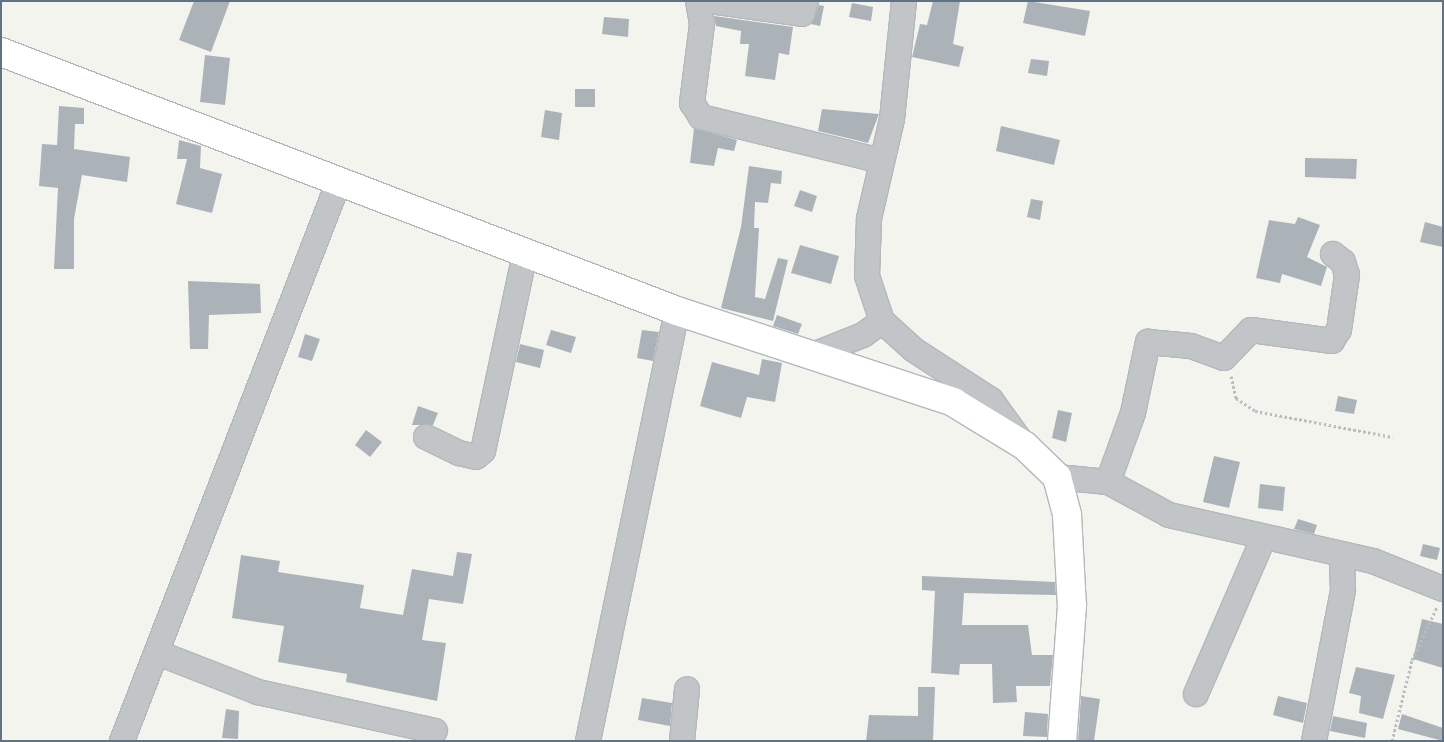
<!DOCTYPE html>
<style>
body{margin:0}
#map{position:relative;width:1444px;height:742px;overflow:hidden;background:#f4f4ef;font-family:"Open Sans",sans-serif}
div>[style]{position:absolute}
[style*='--x']{left:calc(var(--x)*1px);top:calc(var(--y)*1px);width:calc(var(--w)*1px);rotate:calc(var(--a)*1deg)}
.building>*{inset:0;background:#abb3b8}
.path>*{height:3px;margin-top:-1.5px;transform-origin:0;background:repeating-linear-gradient(90deg,#babdbf 0 2.5px,transparent 0 5px)}
.roads{filter:drop-shadow(1px 0 #b4b8bc) drop-shadow(-1px 0 #b4b8bc) drop-shadow(0 1px #b4b8bc) drop-shadow(0 -1px #b4b8bc)}
.minor>*{height:24px;margin:-12px;padding:0 12px;transform-origin:12px;border-radius:12px;background:#c1c5c8}
.major>*{height:28px;margin:-14px;padding:0 14px;transform-origin:14px;border-radius:14px;background:#fff}
span{translate:-50% -50%;white-space:nowrap;text-align:center;line-height:1.15;-webkit-text-stroke:5px #fff;paint-order:stroke}
.frame{position:absolute;inset:0;border:2px solid #617383;pointer-events:none}
</style>
<div id="map">
<div class="building">
<i style="clip-path:polygon(194px 1px,230px 1px,211px 52px,179px 40px)"></i>
<i style="clip-path:polygon(933px 1px,960px 1px,953px 44px,964px 47px,959px 67px,912px 57px,920px 24px,927px 25px)"></i>
<i style="clip-path:polygon(1028px 1px,1090px 11px,1085px 36px,1023px 23px)"></i>
<i style="clip-path:polygon(852px 3px,873px 7px,871px 21px,849px 17px)"></i>
<i style="clip-path:polygon(819px 5px,824px 6px,820px 26px,811px 24px)"></i>
<i style="clip-path:polygon(714px 16px,793px 27px,789px 55px,779px 53px,775px 80px,745px 76px,749px 44px,740px 44px,741px 31px,716px 26px)"></i>
<i style="clip-path:polygon(604px 17px,629px 19px,628px 37px,602px 34px)"></i>
<i style="clip-path:polygon(205px 55px,230px 58px,225px 105px,200px 102px)"></i>
<i style="clip-path:polygon(1031px 59px,1049px 61px,1047px 76px,1028px 73px)"></i>
<i style="clip-path:polygon(575px 89px,595px 89px,595px 107px,575px 107px)"></i>
<i style="clip-path:polygon(59px 106px,84px 108px,84px 124px,75px 124px,74px 149px,130px 157px,127px 182px,82px 175px,74px 219px,74px 269px,54px 269px,58px 188px,39px 186px,42px 144px,57px 145px)"></i>
<i style="clip-path:polygon(822px 109px,879px 114px,868px 143px,818px 131px)"></i>
<i style="clip-path:polygon(545px 110px,562px 113px,559px 140px,541px 137px)"></i>
<i style="clip-path:polygon(1001px 126px,1060px 140px,1054px 165px,996px 151px)"></i>
<i style="clip-path:polygon(694px 128px,737px 140px,734px 151px,718px 148px,714px 166px,690px 163px)"></i>
<i style="clip-path:polygon(179px 140px,201px 146px,200px 168px,222px 174px,212px 213px,176px 204px,187px 159px,177px 159px)"></i>
<i style="clip-path:polygon(1305px 158px,1357px 159px,1356px 179px,1305px 177px)"></i>
<i style="clip-path:polygon(749px 166px,782px 171px,781px 184px,771px 183px,768px 203px,755px 202px,754px 228px,759px 228px,755px 297px,765px 299px,778px 258px,788px 260px,773px 321px,721px 308px,741px 227px)"></i>
<i style="clip-path:polygon(800px 190px,817px 196px,812px 212px,794px 206px)"></i>
<i style="clip-path:polygon(1031px 199px,1043px 201px,1040px 220px,1027px 217px)"></i>
<i style="clip-path:polygon(1298px 217px,1320px 225px,1307px 257px,1327px 267px,1321px 286px,1282px 274px,1280px 283px,1256px 278px,1269px 220px,1295px 224px)"></i>
<i style="clip-path:polygon(1425px 222px,1443px 227px,1443px 247px,1420px 242px)"></i>
<i style="clip-path:polygon(800px 245px,839px 256px,831px 284px,791px 273px)"></i>
<i style="clip-path:polygon(188px 281px,260px 284px,261px 313px,209px 315px,208px 349px,190px 349px)"></i>
<i style="clip-path:polygon(777px 315px,802px 324px,798px 334px,773px 326px)"></i>
<i style="clip-path:polygon(551px 330px,576px 337px,571px 353px,546px 345px)"></i>
<i style="clip-path:polygon(642px 330px,659px 332px,653px 361px,637px 358px)"></i>
<i style="clip-path:polygon(305px 334px,320px 339px,312px 361px,298px 357px)"></i>
<i style="clip-path:polygon(520px 344px,544px 350px,540px 368px,516px 362px)"></i>
<i style="clip-path:polygon(762px 359px,782px 363px,775px 402px,747px 397px,741px 418px,700px 406px,712px 362px,759px 375px)"></i>
<i style="clip-path:polygon(1338px 396px,1357px 400px,1354px 414px,1335px 411px)"></i>
<i style="clip-path:polygon(418px 406px,438px 413px,433px 425px,412px 425px)"></i>
<i style="clip-path:polygon(1058px 410px,1072px 413px,1066px 442px,1052px 438px)"></i>
<i style="clip-path:polygon(366px 430px,382px 442px,370px 457px,355px 445px)"></i>
<i style="clip-path:polygon(1214px 456px,1240px 462px,1229px 508px,1203px 502px)"></i>
<i style="clip-path:polygon(1260px 484px,1285px 487px,1283px 511px,1258px 508px)"></i>
<i style="clip-path:polygon(1298px 519px,1317px 525px,1314px 534px,1294px 529px)"></i>
<i style="clip-path:polygon(1423px 544px,1440px 548px,1437px 560px,1420px 556px)"></i>
<i style="clip-path:polygon(457px 552px,472px 554px,463px 604px,429px 599px,422px 640px,446px 643px,437px 701px,346px 682px,347px 674px,278px 662px,284px 626px,232px 618px,241px 555px,280px 561px,278px 572px,364px 585px,360px 608px,403px 615px,412px 569px,453px 576px)"></i>
<i style="clip-path:polygon(922px 576px,1055px 582px,1056px 595px,964px 593px,962px 625px,1028px 625px,1032px 655px,1053px 655px,1050px 686px,1016px 686px,1017px 702px,993px 703px,992px 664px,960px 664px,959px 675px,931px 673px,935px 591px,922px 590px)"></i>
<i style="clip-path:polygon(1422px 619px,1443px 624px,1443px 668px,1413px 659px)"></i>
<i style="clip-path:polygon(1356px 667px,1395px 675px,1383px 719px,1359px 713px,1361px 696px,1349px 693px)"></i>
<i style="clip-path:polygon(918px 687px,935px 687px,933px 741px,866px 741px,869px 715px,918px 716px)"></i>
<i style="clip-path:polygon(1081px 696px,1100px 699px,1094px 741px,1078px 741px)"></i>
<i style="clip-path:polygon(1278px 696px,1307px 703px,1303px 723px,1273px 715px)"></i>
<i style="clip-path:polygon(642px 698px,672px 703px,670px 726px,638px 720px)"></i>
<i style="clip-path:polygon(226px 709px,239px 711px,238px 739px,222px 738px)"></i>
<i style="clip-path:polygon(1025px 712px,1048px 714px,1047px 737px,1023px 736px)"></i>
<i style="clip-path:polygon(1402px 714px,1443px 728px,1443px 741px,1398px 729px)"></i>
<i style="clip-path:polygon(1333px 716px,1367px 723px,1365px 738px,1330px 731px)"></i>
</div>
<div class="path">
<i style="--x:1231;--y:376;--w:23;--a:77"></i>
<i style="--x:1236;--y:398;--w:23;--a:34"></i>
<i style="--x:1255;--y:411;--w:140;--a:10.7"></i>
<i style="--x:1392;--y:741;--w:83;--a:-76.1"></i>
<i style="--x:1412;--y:660;--w:59;--a:-64.7"></i>
</div>
<div class="roads">
<div class="minor">
<i style="--x:698;--y:1;--w:23;--a:80"></i>
<i style="--x:702;--y:24;--w:80;--a:97.2"></i>
<i style="--x:692;--y:103;--w:17;--a:57"></i>
<i style="--x:701;--y:117;--w:186;--a:13.7"></i>
<i style="--x:710;--y:1;--w:93;--a:8"></i>
<i style="--x:802;--y:14;--w:14;--a:-73"></i>
<i style="--x:904;--y:1;--w:119;--a:95.8"></i>
<i style="--x:892;--y:119;--w:103;--a:103"></i>
<i style="--x:869;--y:219;--w:57;--a:92"></i>
<i style="--x:867;--y:276;--w:47;--a:71.6"></i>
<i style="--x:882;--y:321;--w:43;--a:42.2"></i>
<i style="--x:914;--y:350;--w:92;--a:33"></i>
<i style="--x:991;--y:400;--w:53;--a:54.2"></i>
<i style="--x:813;--y:355;--w:54;--a:-21.8"></i>
<i style="--x:863;--y:335;--w:24;--a:-36"></i>
<i style="--x:426;--y:437;--w:37;--a:26"></i>
<i style="--x:459;--y:453;--w:17;--a:13"></i>
<i style="--x:476;--y:457;--w:9;--a:-41"></i>
<i style="--x:483;--y:451;--w:202;--a:-78"></i>
<i style="--x:1057;--y:477;--w:51;--a:5.6"></i>
<i style="--x:1108;--y:482;--w:69;--a:28.4"></i>
<i style="--x:1169;--y:515;--w:209;--a:12.7"></i>
<i style="--x:1373;--y:561;--w:75;--a:21.8"></i>
<i style="--x:1108;--y:482;--w:73;--a:-70.1"></i>
<i style="--x:1133;--y:413;--w:73;--a:-78.1"></i>
<i style="--x:1148;--y:342;--w:43;--a:5.3"></i>
<i style="--x:1191;--y:346;--w:35;--a:20"></i>
<i style="--x:1224;--y:358;--w:39;--a:-46"></i>
<i style="--x:1251;--y:330;--w:82;--a:7.7"></i>
<i style="--x:1332;--y:341;--w:13;--a:-58"></i>
<i style="--x:1339;--y:330;--w:56;--a:-81.7"></i>
<i style="--x:1347;--y:275;--w:14;--a:-107"></i>
<i style="--x:1343;--y:262;--w:13;--a:-141"></i>
<i style="--x:158;--y:653;--w:107;--a:21.3"></i>
<i style="--x:258;--y:692;--w:181;--a:12.4"></i>
<i style="--x:1196;--y:694;--w:171;--a:-66.6"></i>
<i style="--x:122;--y:741;--w:601;--a:-68.82"></i>
<i style="--x:588;--y:741;--w:439;--a:-78.3"></i>
<i style="--x:682;--y:741;--w:52;--a:-84.5"></i>
<i style="--x:1314;--y:741;--w:154;--a:-79.1"></i>
<i style="--x:1343;--y:590;--w:34;--a:-92"></i>
</div>
<div class="major">
<i style="--x:1;--y:52;--w:724;--a:20.96"></i>
<i style="--x:677;--y:311;--w:291;--a:18.2"></i>
<i style="--x:953;--y:402;--w:84;--a:31.4"></i>
<i style="--x:1025;--y:446;--w:45;--a:44.1"></i>
<i style="--x:1057;--y:477;--w:39;--a:75"></i>
<i style="--x:1067;--y:515;--w:91;--a:86.9"></i>
<i style="--x:1072;--y:606;--w:135;--a:94.2"></i>
</div>
</div>
<div class="frame"></div>
</div>
